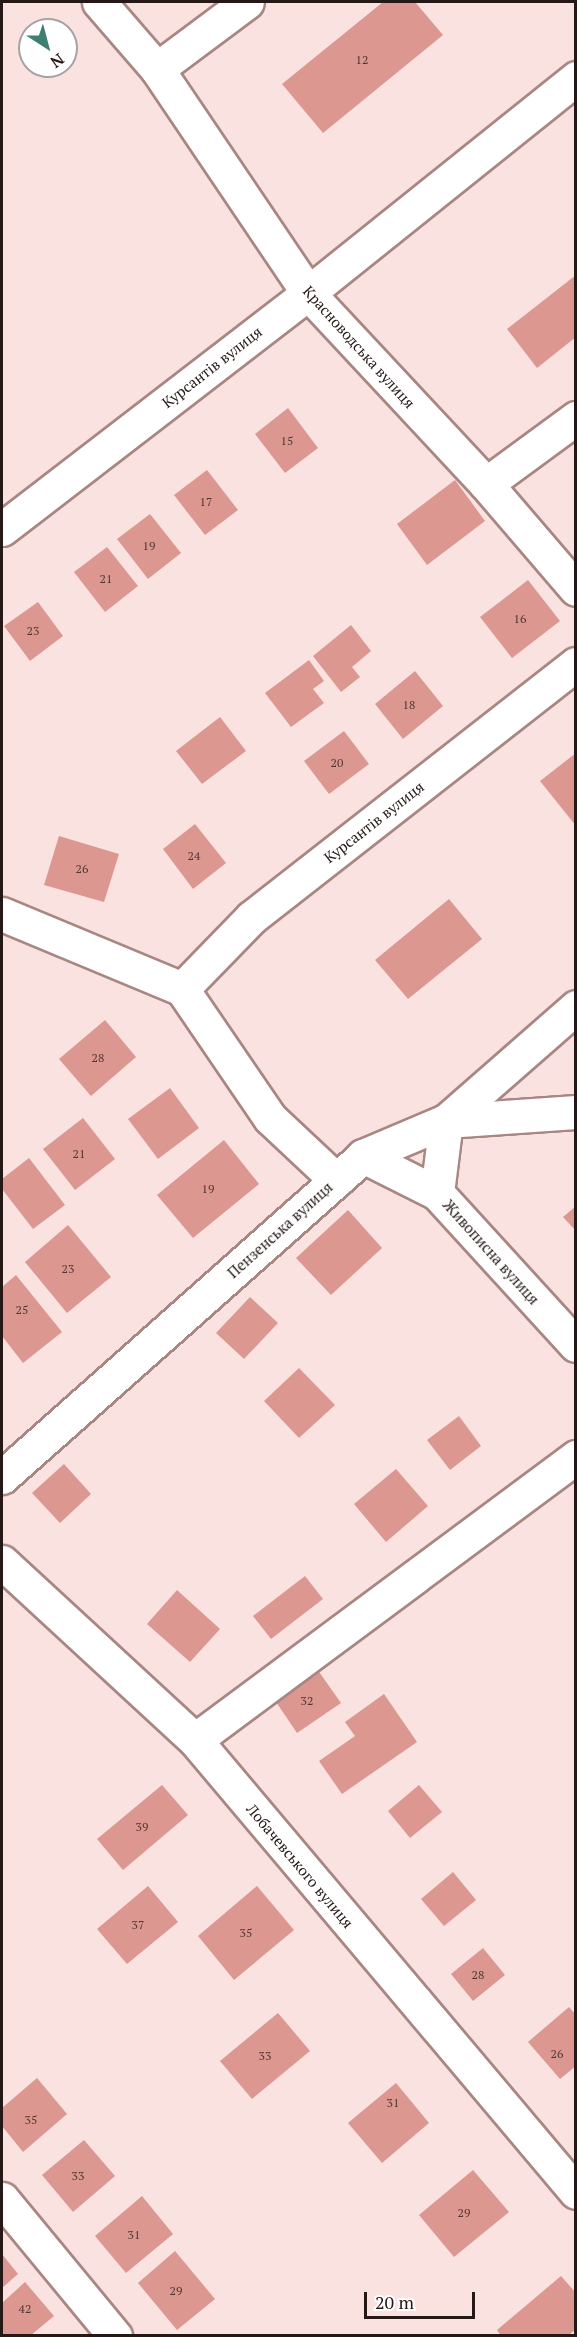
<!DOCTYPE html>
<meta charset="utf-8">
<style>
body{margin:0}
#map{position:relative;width:577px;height:2337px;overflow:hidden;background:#fae2e0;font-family:"PT Serif",serif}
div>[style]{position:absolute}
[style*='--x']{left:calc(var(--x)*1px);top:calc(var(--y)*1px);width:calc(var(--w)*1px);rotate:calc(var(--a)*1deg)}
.building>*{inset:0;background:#db9790}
.roads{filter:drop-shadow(2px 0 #a98682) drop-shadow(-2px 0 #a98682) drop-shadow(0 2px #a98682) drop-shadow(0 -2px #a98682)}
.minor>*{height:33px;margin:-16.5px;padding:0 16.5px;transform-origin:16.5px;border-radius:16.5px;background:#fff}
span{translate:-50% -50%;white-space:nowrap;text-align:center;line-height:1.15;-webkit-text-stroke:4.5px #fff;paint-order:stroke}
.number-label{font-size:12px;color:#523834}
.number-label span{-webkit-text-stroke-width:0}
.street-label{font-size:15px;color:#251816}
.frame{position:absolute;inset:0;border:3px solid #251816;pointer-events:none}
.north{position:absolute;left:18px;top:18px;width:60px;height:60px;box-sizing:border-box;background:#fff;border:2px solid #a8a3a2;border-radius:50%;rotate:144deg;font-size:16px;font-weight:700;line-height:24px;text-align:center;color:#251816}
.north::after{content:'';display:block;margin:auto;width:21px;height:27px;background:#3e8070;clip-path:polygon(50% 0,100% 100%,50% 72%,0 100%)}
.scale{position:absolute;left:364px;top:2292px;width:111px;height:27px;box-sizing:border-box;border:3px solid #251816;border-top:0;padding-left:8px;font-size:18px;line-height:21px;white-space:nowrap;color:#251816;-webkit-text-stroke:4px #fff;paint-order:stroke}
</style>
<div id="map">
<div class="building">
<i style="clip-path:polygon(383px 2px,415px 2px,443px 35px,323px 133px,282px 84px)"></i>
<i style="clip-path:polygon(576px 275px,576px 337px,537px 368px,507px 329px)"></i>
<i style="clip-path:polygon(288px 408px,318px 448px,285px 473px,255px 434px)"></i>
<i style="clip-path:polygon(207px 470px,238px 510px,205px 535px,174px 495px)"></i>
<i style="clip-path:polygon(455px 480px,485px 521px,427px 565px,397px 524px)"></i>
<i style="clip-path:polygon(150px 514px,181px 553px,148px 579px,117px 539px)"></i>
<i style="clip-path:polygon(107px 547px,138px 586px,105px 612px,74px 572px)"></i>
<i style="clip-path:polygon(528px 580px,560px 621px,512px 658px,480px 617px)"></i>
<i style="clip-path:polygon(38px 602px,63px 636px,30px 661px,4px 626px)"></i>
<i style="clip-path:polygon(351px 625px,371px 651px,352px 667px,360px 677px,341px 692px,313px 656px)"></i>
<i style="clip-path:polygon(309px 660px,324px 681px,313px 689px,324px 703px,291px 727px,265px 693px)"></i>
<i style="clip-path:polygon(415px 671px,443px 706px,403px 739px,375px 704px)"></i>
<i style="clip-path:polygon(220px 717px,246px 751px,202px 784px,176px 751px)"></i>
<i style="clip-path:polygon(344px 731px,369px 764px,329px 794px,304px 761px)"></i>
<i style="clip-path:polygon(576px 753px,576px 826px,540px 781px)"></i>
<i style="clip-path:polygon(195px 824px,226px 863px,193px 889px,163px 849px)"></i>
<i style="clip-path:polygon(59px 836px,119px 854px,104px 902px,44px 885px)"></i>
<i style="clip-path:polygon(449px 899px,482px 939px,408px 999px,375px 960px)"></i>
<i style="clip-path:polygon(105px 1020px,136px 1057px,91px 1096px,59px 1059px)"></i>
<i style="clip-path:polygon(170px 1088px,199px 1128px,158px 1159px,128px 1119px)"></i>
<i style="clip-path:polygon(83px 1118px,115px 1159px,75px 1190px,43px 1149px)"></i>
<i style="clip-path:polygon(224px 1140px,259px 1184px,193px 1238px,157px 1195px)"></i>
<i style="clip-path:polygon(29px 1158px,65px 1205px,33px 1229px,2px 1189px,2px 1179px)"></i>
<i style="clip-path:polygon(576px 1206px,576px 1231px,563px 1217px)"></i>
<i style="clip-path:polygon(348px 1210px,382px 1248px,331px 1295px,296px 1258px)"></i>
<i style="clip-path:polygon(68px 1225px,111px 1277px,67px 1313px,25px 1262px)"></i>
<i style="clip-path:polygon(16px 1275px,62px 1332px,23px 1363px,2px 1336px,2px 1287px)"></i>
<i style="clip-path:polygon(250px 1297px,278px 1323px,244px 1359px,216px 1333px)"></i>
<i style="clip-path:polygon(299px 1368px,335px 1405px,299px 1438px,264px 1401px)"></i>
<i style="clip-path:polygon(459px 1416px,481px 1446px,450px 1470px,427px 1440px)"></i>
<i style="clip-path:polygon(64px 1464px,91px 1494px,60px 1523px,32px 1493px)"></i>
<i style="clip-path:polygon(396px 1469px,428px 1506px,386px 1542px,354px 1504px)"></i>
<i style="clip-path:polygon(305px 1576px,323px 1599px,271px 1639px,253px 1616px)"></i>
<i style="clip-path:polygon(177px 1590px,220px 1629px,190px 1662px,147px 1624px)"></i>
<i style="clip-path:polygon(317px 1669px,341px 1703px,297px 1733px,274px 1699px)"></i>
<i style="clip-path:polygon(384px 1694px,417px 1742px,342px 1794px,319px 1761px,355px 1736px,345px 1722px)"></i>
<i style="clip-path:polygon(162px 1785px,188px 1815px,123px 1870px,97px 1839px)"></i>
<i style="clip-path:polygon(419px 1785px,442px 1812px,410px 1838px,388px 1811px)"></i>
<i style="clip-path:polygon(453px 1872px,476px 1900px,444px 1926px,421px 1899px)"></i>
<i style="clip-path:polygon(148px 1886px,178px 1922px,127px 1964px,97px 1929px)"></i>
<i style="clip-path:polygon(257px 1886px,294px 1930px,234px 1980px,198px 1936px)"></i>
<i style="clip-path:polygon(483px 1948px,505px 1975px,473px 2001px,451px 1974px)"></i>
<i style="clip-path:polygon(569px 2007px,576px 2015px,576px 2066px,560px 2079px,528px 2042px)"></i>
<i style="clip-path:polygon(278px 2013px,310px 2051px,252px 2099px,220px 2061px)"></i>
<i style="clip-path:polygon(37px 2078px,67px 2114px,23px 2152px,2px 2126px,2px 2108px)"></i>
<i style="clip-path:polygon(396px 2083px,429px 2123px,382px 2163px,348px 2123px)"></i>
<i style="clip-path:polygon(84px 2140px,115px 2176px,73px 2212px,42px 2175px)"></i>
<i style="clip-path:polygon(473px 2170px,509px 2212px,454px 2257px,419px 2215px)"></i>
<i style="clip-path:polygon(142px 2196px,173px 2234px,126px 2273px,95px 2236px)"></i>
<i style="clip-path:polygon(175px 2251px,215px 2299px,177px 2330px,138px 2283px)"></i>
<i style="clip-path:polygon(2px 2254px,18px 2274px,2px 2288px)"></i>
<i style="clip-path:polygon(561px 2276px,576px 2293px,576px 2329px,568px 2336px,501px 2336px,497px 2330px)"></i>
<i style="clip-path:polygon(25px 2282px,54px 2316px,30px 2336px,2px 2336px,2px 2303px)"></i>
</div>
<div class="roads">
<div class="minor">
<i style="--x:99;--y:2;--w:89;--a:49.1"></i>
<i style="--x:157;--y:69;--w:270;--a:56"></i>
<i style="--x:308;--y:293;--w:261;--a:47"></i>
<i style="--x:486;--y:484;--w:138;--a:49.4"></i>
<i style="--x:157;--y:69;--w:112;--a:-36.7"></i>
<i style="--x:486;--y:484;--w:112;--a:-36.3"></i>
<i style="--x:2;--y:529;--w:386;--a:-37.6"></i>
<i style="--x:308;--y:293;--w:344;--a:-38.7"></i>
<i style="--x:2;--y:914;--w:195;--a:22.6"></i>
<i style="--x:182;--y:989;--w:156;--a:55.7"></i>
<i style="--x:270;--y:1118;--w:91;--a:43.2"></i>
<i style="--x:182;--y:989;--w:100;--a:-45.8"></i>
<i style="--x:252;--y:917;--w:411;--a:-38"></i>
<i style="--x:363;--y:1156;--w:83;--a:26.6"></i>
<i style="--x:437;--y:1193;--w:206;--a:47.6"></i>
<i style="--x:437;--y:1193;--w:73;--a:-82.9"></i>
<i style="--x:446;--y:1121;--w:130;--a:-4"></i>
<i style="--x:2;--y:1477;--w:483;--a:-41.6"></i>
<i style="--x:363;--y:1156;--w:90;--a:-22.9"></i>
<i style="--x:446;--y:1121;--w:173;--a:-41.2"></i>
<i style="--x:2;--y:1562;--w:263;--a:42.7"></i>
<i style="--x:195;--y:1740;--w:591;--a:49.87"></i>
<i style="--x:195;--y:1740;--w:475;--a:-36.6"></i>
<i style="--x:2;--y:2199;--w:178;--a:50.5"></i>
</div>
</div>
<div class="number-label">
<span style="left:362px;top:60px">12</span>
<span style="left:287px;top:441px">15</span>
<span style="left:206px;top:502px">17</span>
<span style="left:149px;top:546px">19</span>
<span style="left:106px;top:579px">21</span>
<span style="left:520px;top:619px">16</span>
<span style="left:33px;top:631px">23</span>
<span style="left:409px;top:705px">18</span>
<span style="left:337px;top:763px">20</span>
<span style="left:194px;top:856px">24</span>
<span style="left:82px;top:869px">26</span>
<span style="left:98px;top:1058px">28</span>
<span style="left:79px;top:1154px">21</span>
<span style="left:208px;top:1189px">19</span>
<span style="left:68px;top:1269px">23</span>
<span style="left:22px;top:1310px">25</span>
<span style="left:307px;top:1701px">32</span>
<span style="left:142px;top:1827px">39</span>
<span style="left:138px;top:1925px">37</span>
<span style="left:246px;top:1933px">35</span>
<span style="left:478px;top:1975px">28</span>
<span style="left:557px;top:2054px">26</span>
<span style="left:265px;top:2056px">33</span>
<span style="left:393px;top:2103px">31</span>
<span style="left:31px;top:2120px">35</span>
<span style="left:78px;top:2176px">33</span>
<span style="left:464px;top:2213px">29</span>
<span style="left:134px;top:2235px">31</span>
<span style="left:176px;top:2291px">29</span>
<span style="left:25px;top:2309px">42</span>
</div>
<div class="street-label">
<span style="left:359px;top:347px;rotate:48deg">Красноводська вулиця</span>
<span style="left:212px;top:367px;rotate:-38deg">Курсантів вулиця</span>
<span style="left:374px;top:822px;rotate:-38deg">Курсантів вулиця</span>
<span style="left:280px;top:1230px;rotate:-42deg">Пензенська вулиця</span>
<span style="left:491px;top:1252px;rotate:48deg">Живописна вулиця</span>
<span style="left:300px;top:1866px;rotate:50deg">Лобачевського вулиця</span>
</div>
<div class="frame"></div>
<div class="north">N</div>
<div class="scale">20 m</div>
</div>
